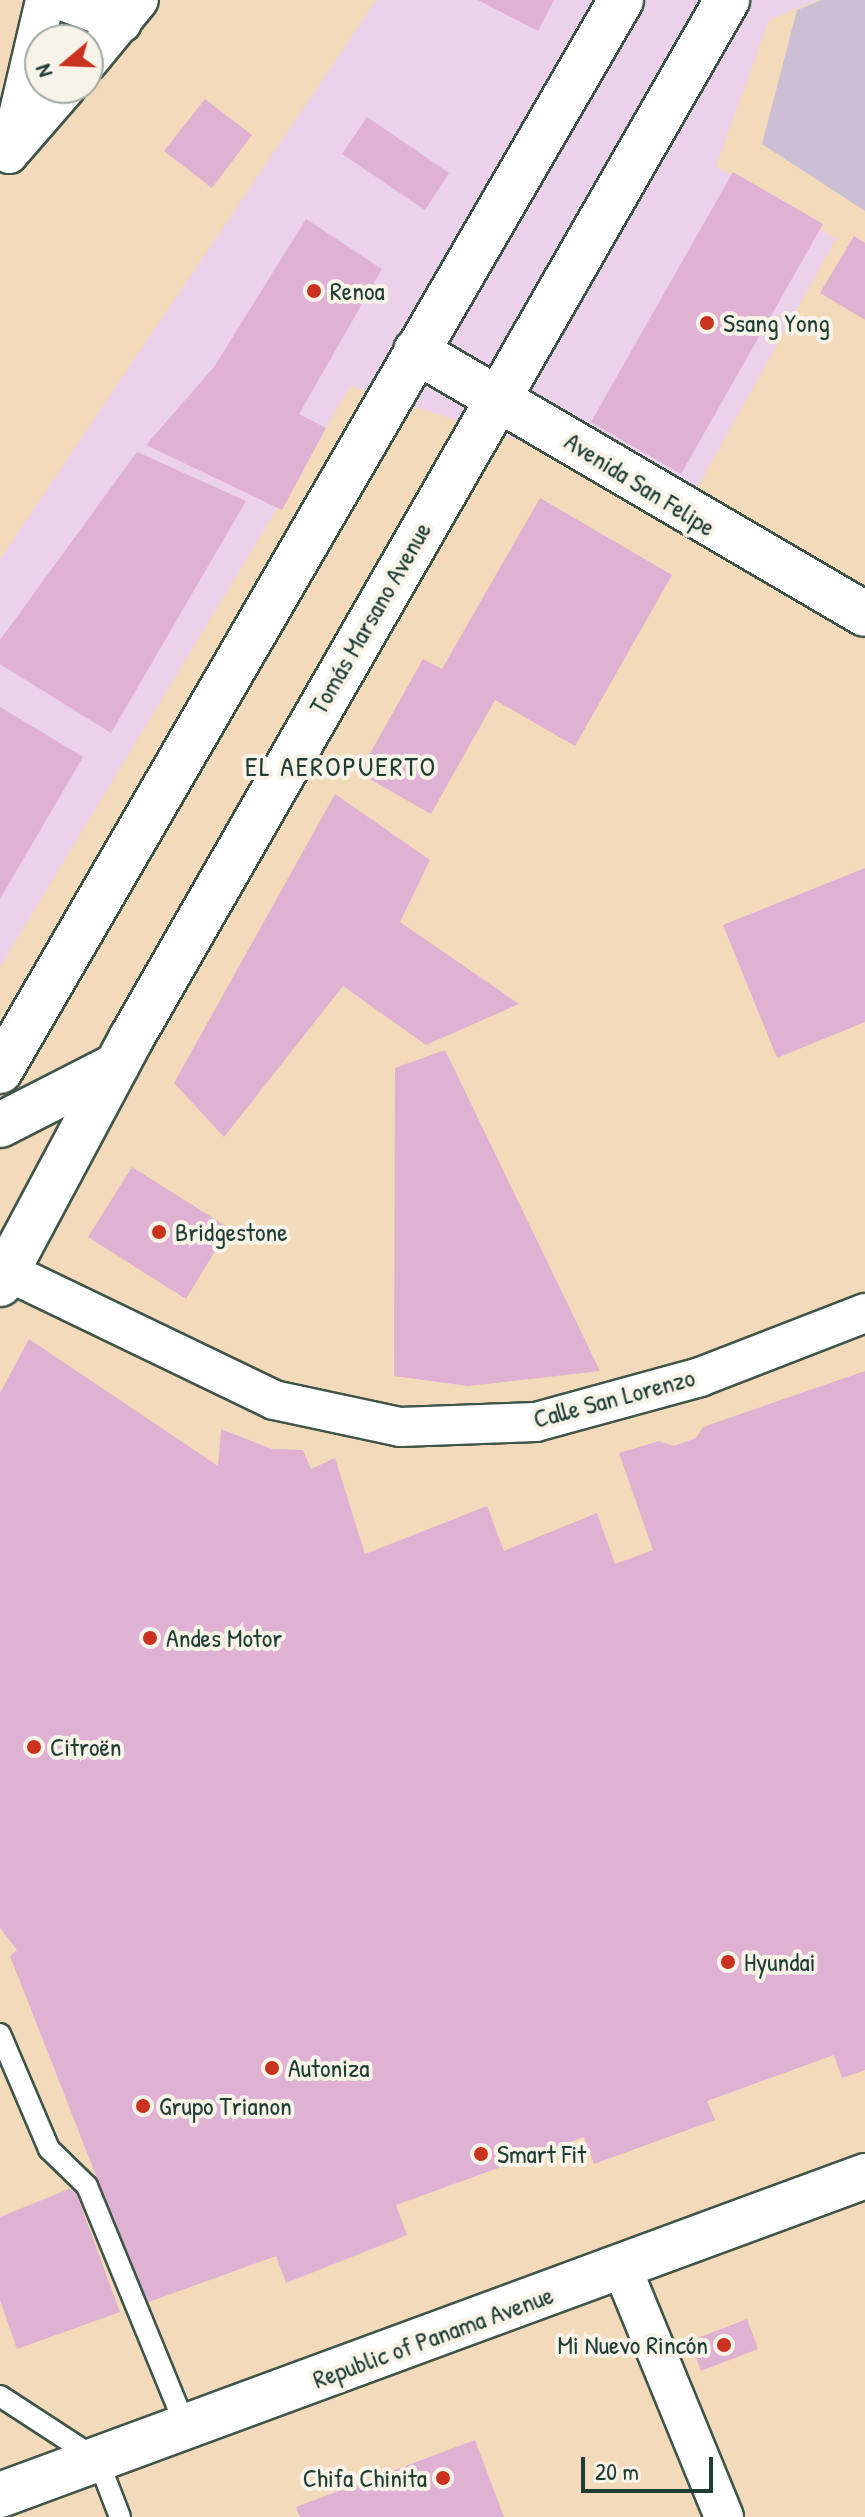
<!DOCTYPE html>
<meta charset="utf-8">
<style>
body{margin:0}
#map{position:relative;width:865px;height:2517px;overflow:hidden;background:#f3daba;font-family:"Patrick Hand",sans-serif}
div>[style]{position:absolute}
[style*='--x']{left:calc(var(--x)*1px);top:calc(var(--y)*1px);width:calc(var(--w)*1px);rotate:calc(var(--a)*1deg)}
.built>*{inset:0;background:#ecd1ea}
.industrial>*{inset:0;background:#cbbfd5}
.building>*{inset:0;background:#dfb1d3}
.roads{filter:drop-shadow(2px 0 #3f5548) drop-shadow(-2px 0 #3f5548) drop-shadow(0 2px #3f5548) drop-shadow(0 -2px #3f5548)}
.lane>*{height:20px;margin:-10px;padding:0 10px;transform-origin:10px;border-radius:10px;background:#fff}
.street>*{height:38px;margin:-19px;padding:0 19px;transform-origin:19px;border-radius:19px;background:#fff}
.secondary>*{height:44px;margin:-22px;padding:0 22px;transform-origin:22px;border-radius:22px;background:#fff}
.primary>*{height:44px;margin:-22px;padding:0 22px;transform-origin:22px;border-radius:22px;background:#fff}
.dots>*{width:22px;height:22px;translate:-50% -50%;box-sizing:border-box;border:4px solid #f7f3e8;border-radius:50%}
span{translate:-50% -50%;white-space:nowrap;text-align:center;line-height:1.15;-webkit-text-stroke:8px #f7f3e8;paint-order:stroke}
.poi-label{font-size:26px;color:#1f3d34}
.left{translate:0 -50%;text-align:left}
.right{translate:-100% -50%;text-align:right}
.street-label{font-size:26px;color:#1f3d34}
.neighbourhood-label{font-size:28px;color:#1f3d34;letter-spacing:2px}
.north{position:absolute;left:24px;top:24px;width:80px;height:80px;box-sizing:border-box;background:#f7f3e8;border:2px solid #a1aaa0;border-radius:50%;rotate:251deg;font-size:22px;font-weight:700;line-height:32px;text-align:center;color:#1f3d34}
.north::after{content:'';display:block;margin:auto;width:28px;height:36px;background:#c8321e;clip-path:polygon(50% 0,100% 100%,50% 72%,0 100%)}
.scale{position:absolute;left:581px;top:2457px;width:132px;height:36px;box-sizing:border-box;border:4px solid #1f3d34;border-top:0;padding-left:10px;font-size:24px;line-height:28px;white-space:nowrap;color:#1f3d34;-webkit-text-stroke:6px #f7f3e8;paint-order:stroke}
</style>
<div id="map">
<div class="built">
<i style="clip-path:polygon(376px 0,818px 0,769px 20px,716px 166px,836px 239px,692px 497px,351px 386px,0 967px,0 559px)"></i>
</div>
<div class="industrial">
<i style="clip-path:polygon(822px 0,865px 0,865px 211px,762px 144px,797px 10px)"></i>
</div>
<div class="building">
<i style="clip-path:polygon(478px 0,554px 0,538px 31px)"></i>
<i style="clip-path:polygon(205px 99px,252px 135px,212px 188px,164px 151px)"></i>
<i style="clip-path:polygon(367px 117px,449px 173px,425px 210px,342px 154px)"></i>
<i style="clip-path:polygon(733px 172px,823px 224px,681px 474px,591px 422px)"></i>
<i style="clip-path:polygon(306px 219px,382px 269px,299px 414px,326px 428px,282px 510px,146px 445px,214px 367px)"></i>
<i style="clip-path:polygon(854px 236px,865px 243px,865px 320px,820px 293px)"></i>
<i style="clip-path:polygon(137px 452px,246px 501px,111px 733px,0 664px,0 640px)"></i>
<i style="clip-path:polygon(540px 498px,672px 575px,575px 746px,495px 700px,431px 814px,359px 773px,423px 659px,442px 669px)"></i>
<i style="clip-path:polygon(0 707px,83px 757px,0 899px)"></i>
<i style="clip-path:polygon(335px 794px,430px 860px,400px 922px,519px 1004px,426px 1045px,343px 986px,224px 1137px,174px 1083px)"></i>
<i style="clip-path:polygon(865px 868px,865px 1022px,777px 1058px,723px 925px)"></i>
<i style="clip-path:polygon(445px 1050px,600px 1371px,468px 1386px,394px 1376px,395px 1068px)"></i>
<i style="clip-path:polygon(132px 1167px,229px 1228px,186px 1299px,88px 1237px)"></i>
<i style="clip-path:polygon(29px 1339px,218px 1466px,221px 1429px,272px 1449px,303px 1450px,311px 1469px,335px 1458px,365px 1554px,487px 1506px,504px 1551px,597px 1513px,615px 1564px,653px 1550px,619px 1453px,659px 1441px,674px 1446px,696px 1438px,703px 1427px,865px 1371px,865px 2070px,842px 2078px,834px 2055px,707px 2101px,715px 2120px,594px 2164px,584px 2137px,396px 2205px,407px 2235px,286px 2283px,276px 2256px,146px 2303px,10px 1956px,17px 1950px,0 1928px,0 1393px)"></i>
<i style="clip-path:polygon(74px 2187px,120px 2312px,17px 2349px,0 2300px,0 2217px)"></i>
<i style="clip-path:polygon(747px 2319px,758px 2349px,701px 2371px,690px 2341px)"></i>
<i style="clip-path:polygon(475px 2440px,504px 2517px,300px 2517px,296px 2507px)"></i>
</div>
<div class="roads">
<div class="lane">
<i style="--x:0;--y:2034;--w:125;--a:66.9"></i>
<i style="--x:49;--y:2149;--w:53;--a:44.2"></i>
<i style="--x:87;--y:2186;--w:261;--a:67.7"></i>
<i style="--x:0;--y:2396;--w:117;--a:33.1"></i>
<i style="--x:98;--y:2460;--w:61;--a:68.9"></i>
</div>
<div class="street">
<i style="--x:59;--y:0;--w:67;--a:20.1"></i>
<i style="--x:88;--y:62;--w:80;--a:-50.6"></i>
<i style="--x:13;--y:149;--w:81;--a:-49"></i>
<i style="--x:9;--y:154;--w:158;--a:-76.8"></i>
<i style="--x:0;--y:1268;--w:304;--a:25.7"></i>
<i style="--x:274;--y:1400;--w:129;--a:12.1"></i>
<i style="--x:400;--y:1427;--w:136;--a:-2.1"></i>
<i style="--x:536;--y:1422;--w:170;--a:-15.3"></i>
<i style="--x:700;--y:1377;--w:177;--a:-21.2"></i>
<i style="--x:622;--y:2268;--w:269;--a:67.7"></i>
</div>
<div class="secondary">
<i style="--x:416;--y:351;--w:520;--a:30.36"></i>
<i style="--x:0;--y:1125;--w:131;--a:-27.1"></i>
</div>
<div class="primary">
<i style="--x:0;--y:1071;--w:1238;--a:-59.89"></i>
<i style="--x:0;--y:1284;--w:280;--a:-61.9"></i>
<i style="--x:132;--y:1037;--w:1196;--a:-60.15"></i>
<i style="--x:0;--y:2495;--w:922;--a:-20.24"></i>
</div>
</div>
<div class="dots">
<i style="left:314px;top:291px;background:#c8321e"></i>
<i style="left:707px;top:323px;background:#c8321e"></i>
<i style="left:159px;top:1232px;background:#c8321e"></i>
<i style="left:150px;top:1638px;background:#c8321e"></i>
<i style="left:34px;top:1747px;background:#c8321e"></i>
<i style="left:728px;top:1962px;background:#c8321e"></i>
<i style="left:272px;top:2068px;background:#c8321e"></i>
<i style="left:143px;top:2106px;background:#c8321e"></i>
<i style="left:481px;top:2154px;background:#c8321e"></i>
<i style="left:724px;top:2345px;background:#c8321e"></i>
<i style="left:443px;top:2478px;background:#c8321e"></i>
</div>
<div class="poi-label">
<span class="left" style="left:330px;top:291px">Renoa</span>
<span class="left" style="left:723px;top:323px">Ssang Yong</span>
<span class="left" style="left:175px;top:1232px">Bridgestone</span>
<span class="left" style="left:166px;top:1638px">Andes Motor</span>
<span class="left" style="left:50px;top:1747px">Citroën</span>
<span class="left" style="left:744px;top:1962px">Hyundai</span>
<span class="left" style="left:288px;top:2068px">Autoniza</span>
<span class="left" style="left:159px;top:2106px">Grupo Trianon</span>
<span class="left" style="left:497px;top:2154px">Smart Fit</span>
<span class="right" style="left:708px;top:2345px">Mi Nuevo Rincón</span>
<span class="right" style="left:427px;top:2478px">Chifa Chinita</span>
</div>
<div class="street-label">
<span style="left:640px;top:484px;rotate:32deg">Avenida San Felipe</span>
<span style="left:370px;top:618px;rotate:-60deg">Tomás Marsano Avenue</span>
<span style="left:614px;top:1398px;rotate:-15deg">Calle San Lorenzo</span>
<span style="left:433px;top:2337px;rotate:-20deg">Republic of Panama Avenue</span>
</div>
<div class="neighbourhood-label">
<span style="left:341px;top:766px">EL AEROPUERTO</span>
</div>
<div class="north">N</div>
<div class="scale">20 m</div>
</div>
